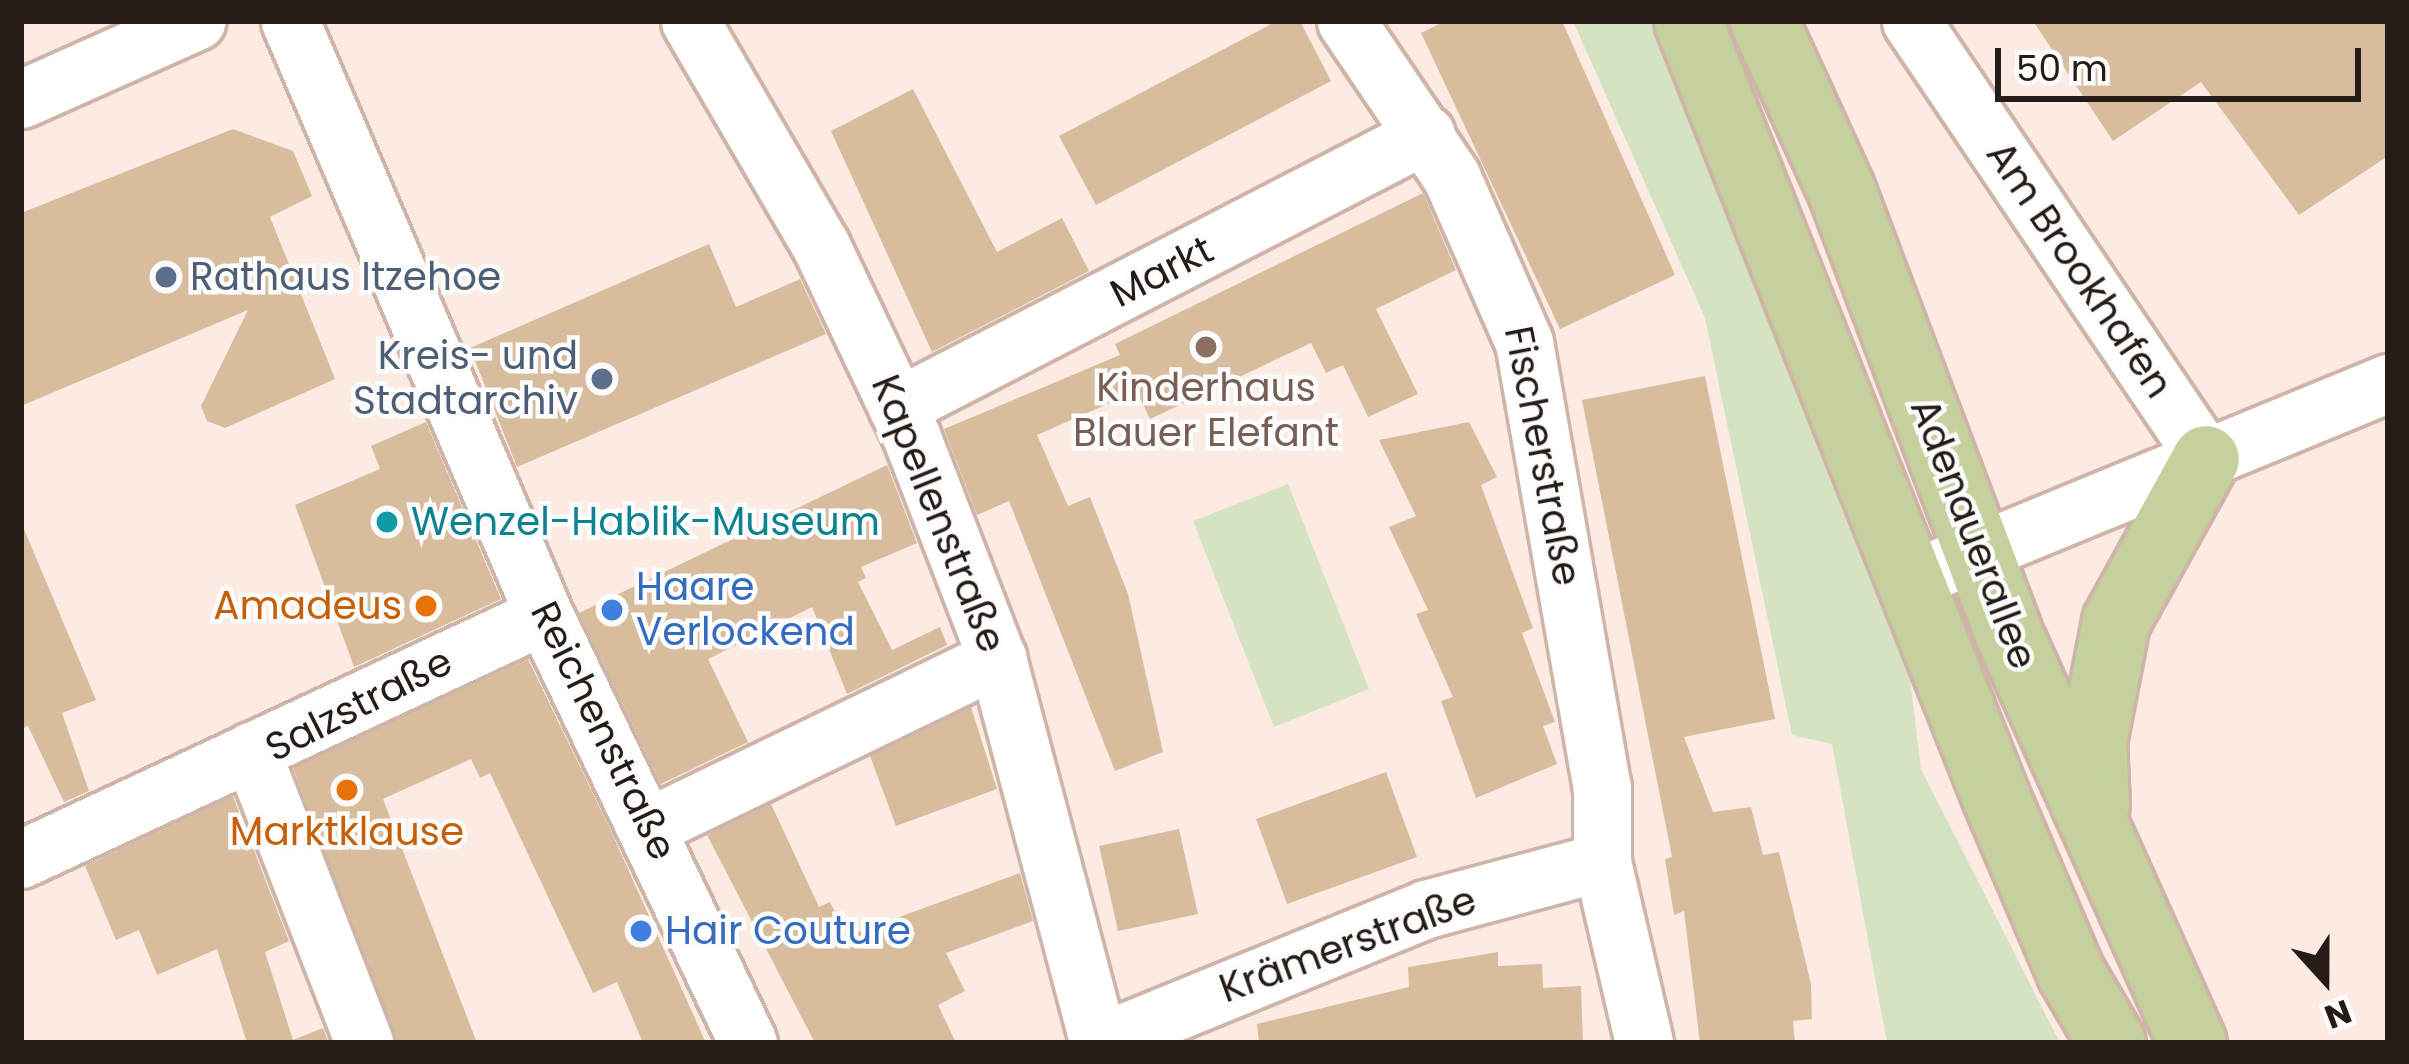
<!DOCTYPE html>
<meta charset="utf-8">
<style>
body{margin:0}
#map{position:relative;width:2409px;height:1064px;overflow:hidden;background:#fbebe3;font-family:Poppins,sans-serif}
div>[style]{position:absolute}
[style*='--x']{left:calc(var(--x)*1px);top:calc(var(--y)*1px);width:calc(var(--w)*1px);rotate:calc(var(--a)*1deg)}
.green>*{inset:0;background:#d5e3c2}
.building>*{inset:0;background:#d8bc9e}
.roads{filter:drop-shadow(3px 0 #cfb4a8) drop-shadow(-3px 0 #cfb4a8) drop-shadow(0 3px #cfb4a8) drop-shadow(0 -3px #cfb4a8)}
.minor>*{height:57px;margin:-28.5px;padding:0 28.5px;transform-origin:28.5px;border-radius:28.5px;background:#fff}
.major>*{height:66px;margin:-33px;padding:0 33px;transform-origin:33px;border-radius:33px;background:#c4d19c}
.dots>*{width:33px;height:33px;translate:-50% -50%;box-sizing:border-box;border:6px solid #fcfcfc;border-radius:50%}
span{translate:-50% -50%;white-space:nowrap;text-align:center;line-height:1.15;-webkit-text-stroke:9px #fcfcfc;paint-order:stroke}
.street-label{font-size:39px;color:#251b17}
.service-label{font-size:39px;color:#4e5e75}
.left{translate:0 -50%;text-align:left}
.right{translate:-100% -50%;text-align:right}
.education-label{font-size:39px;color:#785e54}
.culture-label{font-size:39px;color:#0d838f}
.shop-label{font-size:39px;color:#366cbe}
.food-label{font-size:39px;color:#c56008}
.frame{position:absolute;inset:0;border:24px solid #251b17;pointer-events:none}
.north{position:absolute;left:2265px;top:920px;width:120px;height:120px;-webkit-text-stroke:9px #fcfcfc;paint-order:stroke;rotate:159deg;font-size:33px;font-weight:700;line-height:48px;text-align:center;color:#251b17}
.north::after{content:'';display:block;margin:auto;width:42px;height:54px;background:#251b17;clip-path:polygon(50% 0,100% 100%,50% 72%,0 100%)}
.scale{position:absolute;left:1995px;top:48px;width:366px;height:54px;box-sizing:border-box;border:6px solid #251b17;border-top:0;padding-left:15px;font-size:36px;line-height:42px;white-space:nowrap;color:#251b17;-webkit-text-stroke:9px #fcfcfc;paint-order:stroke}
</style>
<div id="map">
<div class="green">
<i style="clip-path:polygon(1573px 21px,1660px 21px,1906px 646px,1921px 769px,2060px 1043px,1887px 1043px,1832px 744px,1792px 735px,1705px 318px)"></i>
<i style="clip-path:polygon(1288px 484px,1369px 689px,1274px 727px,1193px 521px)"></i>
</div>
<div class="building">
<i style="clip-path:polygon(1277px 21px,1300px 21px,1331px 81px,1096px 205px,1059px 136px)"></i>
<i style="clip-path:polygon(1445px 21px,1562px 21px,1675px 275px,1560px 329px,1421px 33px)"></i>
<i style="clip-path:polygon(2033px 21px,2388px 21px,2388px 156px,2299px 215px,2201px 82px,2113px 141px)"></i>
<i style="clip-path:polygon(913px 89px,997px 252px,1062px 218px,1089px 271px,932px 352px,831px 131px)"></i>
<i style="clip-path:polygon(233px 129px,293px 151px,312px 196px,270px 217px,335px 379px,225px 428px,207px 421px,201px 406px,248px 310px,21px 406px,21px 213px)"></i>
<i style="clip-path:polygon(1423px 193px,1456px 270px,1376px 309px,1418px 394px,1368px 417px,1343px 365px,1326px 373px,1311px 343px,1150px 419px,1137px 391px,1037px 435px,1068px 506px,1090px 497px,1128px 594px,1163px 752px,1115px 771px,1009px 501px,977px 515px,944px 429px,1120px 355px,1115px 344px)"></i>
<i style="clip-path:polygon(709px 244px,736px 307px,800px 279px,826px 334px,517px 467px,470px 348px)"></i>
<i style="clip-path:polygon(1705px 376px,1775px 719px,1684px 737px,1713px 812px,1751px 807px,1763px 855px,1779px 852px,1811px 984px,1812px 1019px,1793px 1021px,1795px 1043px,1700px 1043px,1684px 911px,1674px 915px,1665px 859px,1672px 857px,1582px 400px)"></i>
<i style="clip-path:polygon(426px 422px,501px 599px,354px 667px,295px 505px,380px 469px,371px 446px)"></i>
<i style="clip-path:polygon(1469px 422px,1497px 477px,1481px 485px,1533px 628px,1522px 633px,1555px 722px,1543px 726px,1557px 764px,1476px 798px,1441px 701px,1453px 697px,1416px 614px,1428px 610px,1389px 527px,1416px 516px,1379px 440px)"></i>
<i style="clip-path:polygon(887px 465px,917px 543px,861px 567px,866px 578px,858px 582px,892px 650px,940px 627px,947px 645px,847px 694px,812px 607px,708px 659px,748px 742px,661px 784px,579px 613px)"></i>
<i style="clip-path:polygon(21px 522px,96px 700px,62px 713px,89px 791px,64px 802px,28px 726px,21px 729px)"></i>
<i style="clip-path:polygon(528px 659px,610px 829px,706px 1043px,643px 1043px,617px 982px,593px 993px,490px 773px,480px 778px,471px 759px,383px 799px,477px 1043px,396px 1043px,293px 768px)"></i>
<i style="clip-path:polygon(971px 707px,997px 789px,896px 826px,870px 756px)"></i>
<i style="clip-path:polygon(1386px 772px,1417px 857px,1287px 904px,1256px 819px)"></i>
<i style="clip-path:polygon(233px 796px,289px 941px,265px 952px,293px 1040px,323px 1028px,329px 1043px,247px 1043px,217px 949px,157px 975px,139px 930px,116px 940px,85px 866px)"></i>
<i style="clip-path:polygon(771px 804px,819px 907px,830px 902px,847px 936px,1020px 873px,1033px 921px,946px 953px,965px 991px,938px 1005px,956px 1043px,815px 1043px,707px 835px)"></i>
<i style="clip-path:polygon(1179px 829px,1198px 914px,1118px 931px,1099px 846px)"></i>
<i style="clip-path:polygon(1498px 952px,1498px 966px,1542px 964px,1543px 988px,1581px 986px,1583px 1043px,1259px 1043px,1257px 1024px,1409px 987px,1408px 967px)"></i>
</div>
<div class="roads">
<div class="minor">
<i style="--x:290;--y:21;--w:646;--a:66.85"></i>
<i style="--x:544;--y:615;--w:474;--a:64.5"></i>
<i style="--x:690;--y:21;--w:260;--a:59.8"></i>
<i style="--x:821;--y:246;--w:212;--a:64.6"></i>
<i style="--x:912;--y:438;--w:236;--a:68.9"></i>
<i style="--x:997;--y:658;--w:398;--a:75.2"></i>
<i style="--x:1346;--y:21;--w:187;--a:55.9"></i>
<i style="--x:1451;--y:176;--w:181;--a:66.3"></i>
<i style="--x:1524;--y:342;--w:452;--a:80.1"></i>
<i style="--x:1602;--y:787;--w:75;--a:90"></i>
<i style="--x:1602;--y:862;--w:186;--a:76.9"></i>
<i style="--x:1911;--y:21;--w:528;--a:56.04"></i>
<i style="--x:21;--y:99;--w:192;--a:-24"></i>
<i style="--x:897;--y:407;--w:595;--a:-27.3"></i>
<i style="--x:1907;--y:581;--w:520;--a:-22.37"></i>
<i style="--x:251;--y:751;--w:313;--a:68.8"></i>
<i style="--x:650;--y:826;--w:386;--a:-25.8"></i>
<i style="--x:21;--y:859;--w:577;--a:-25.01"></i>
<i style="--x:1098;--y:1043;--w:354;--a:-22.2"></i>
<i style="--x:1426;--y:909;--w:182;--a:-15"></i>
</div>
<div class="major">
<i style="--x:1688;--y:21;--w:835;--a:68.35"></i>
<i style="--x:1996;--y:797;--w:191;--a:66.9"></i>
<i style="--x:2071;--y:973;--w:81;--a:59.6"></i>
<i style="--x:1764;--y:21;--w:185;--a:65.4"></i>
<i style="--x:1841;--y:189;--w:485;--a:69.3"></i>
<i style="--x:2013;--y:643;--w:439;--a:65.8"></i>
<i style="--x:2096;--y:805;--w:63;--a:-92.7"></i>
<i style="--x:2093;--y:742;--w:122;--a:-79.1"></i>
<i style="--x:2116;--y:622;--w:186;--a:-61.1"></i>
</div>
</div>
<div class="dots">
<i style="left:166px;top:277px;background:#5c6f8a"></i>
<i style="left:1206px;top:347px;background:#8d6e63"></i>
<i style="left:602px;top:379px;background:#5c6f8a"></i>
<i style="left:387px;top:522px;background:#0f9aa8"></i>
<i style="left:426px;top:606px;background:#e8710a"></i>
<i style="left:612px;top:610px;background:#3f7fe0"></i>
<i style="left:347px;top:790px;background:#e8710a"></i>
<i style="left:641px;top:931px;background:#3f7fe0"></i>
</div>
<div class="street-label">
<span style="left:2079px;top:270px;rotate:56deg">Am Brookhafen</span>
<span style="left:1162px;top:272px;rotate:-27deg">Markt</span>
<span style="left:1542px;top:456px;rotate:79deg">Fischerstraße</span>
<span style="left:938px;top:514px;rotate:68deg">Kapellenstraße</span>
<span style="left:1973px;top:534px;rotate:69deg">Adenauerallee</span>
<span style="left:359px;top:705px;rotate:-27deg">Salzstraße</span>
<span style="left:603px;top:731px;rotate:64deg">Reichenstraße</span>
<span style="left:1348px;top:945px;rotate:-20deg">Krämerstraße</span>
</div>
<div class="service-label">
<span class="left" style="left:190px;top:277px">Rathaus Itzehoe</span>
<span class="right" style="left:578px;top:379px">Kreis- und<br>Stadtarchiv</span>
</div>
<div class="education-label">
<span style="left:1206px;top:411px">Kinderhaus<br>Blauer Elefant</span>
</div>
<div class="culture-label">
<span class="left" style="left:411px;top:522px">Wenzel-Hablik-Museum</span>
</div>
<div class="shop-label">
<span class="left" style="left:636px;top:610px">Haare<br>Verlockend</span>
<span class="left" style="left:665px;top:931px">Hair Couture</span>
</div>
<div class="food-label">
<span class="right" style="left:402px;top:606px">Amadeus</span>
<span style="left:347px;top:832px">Marktklause</span>
</div>
<div class="frame"></div>
<div class="north">N</div>
<div class="scale">50 m</div>
</div>
